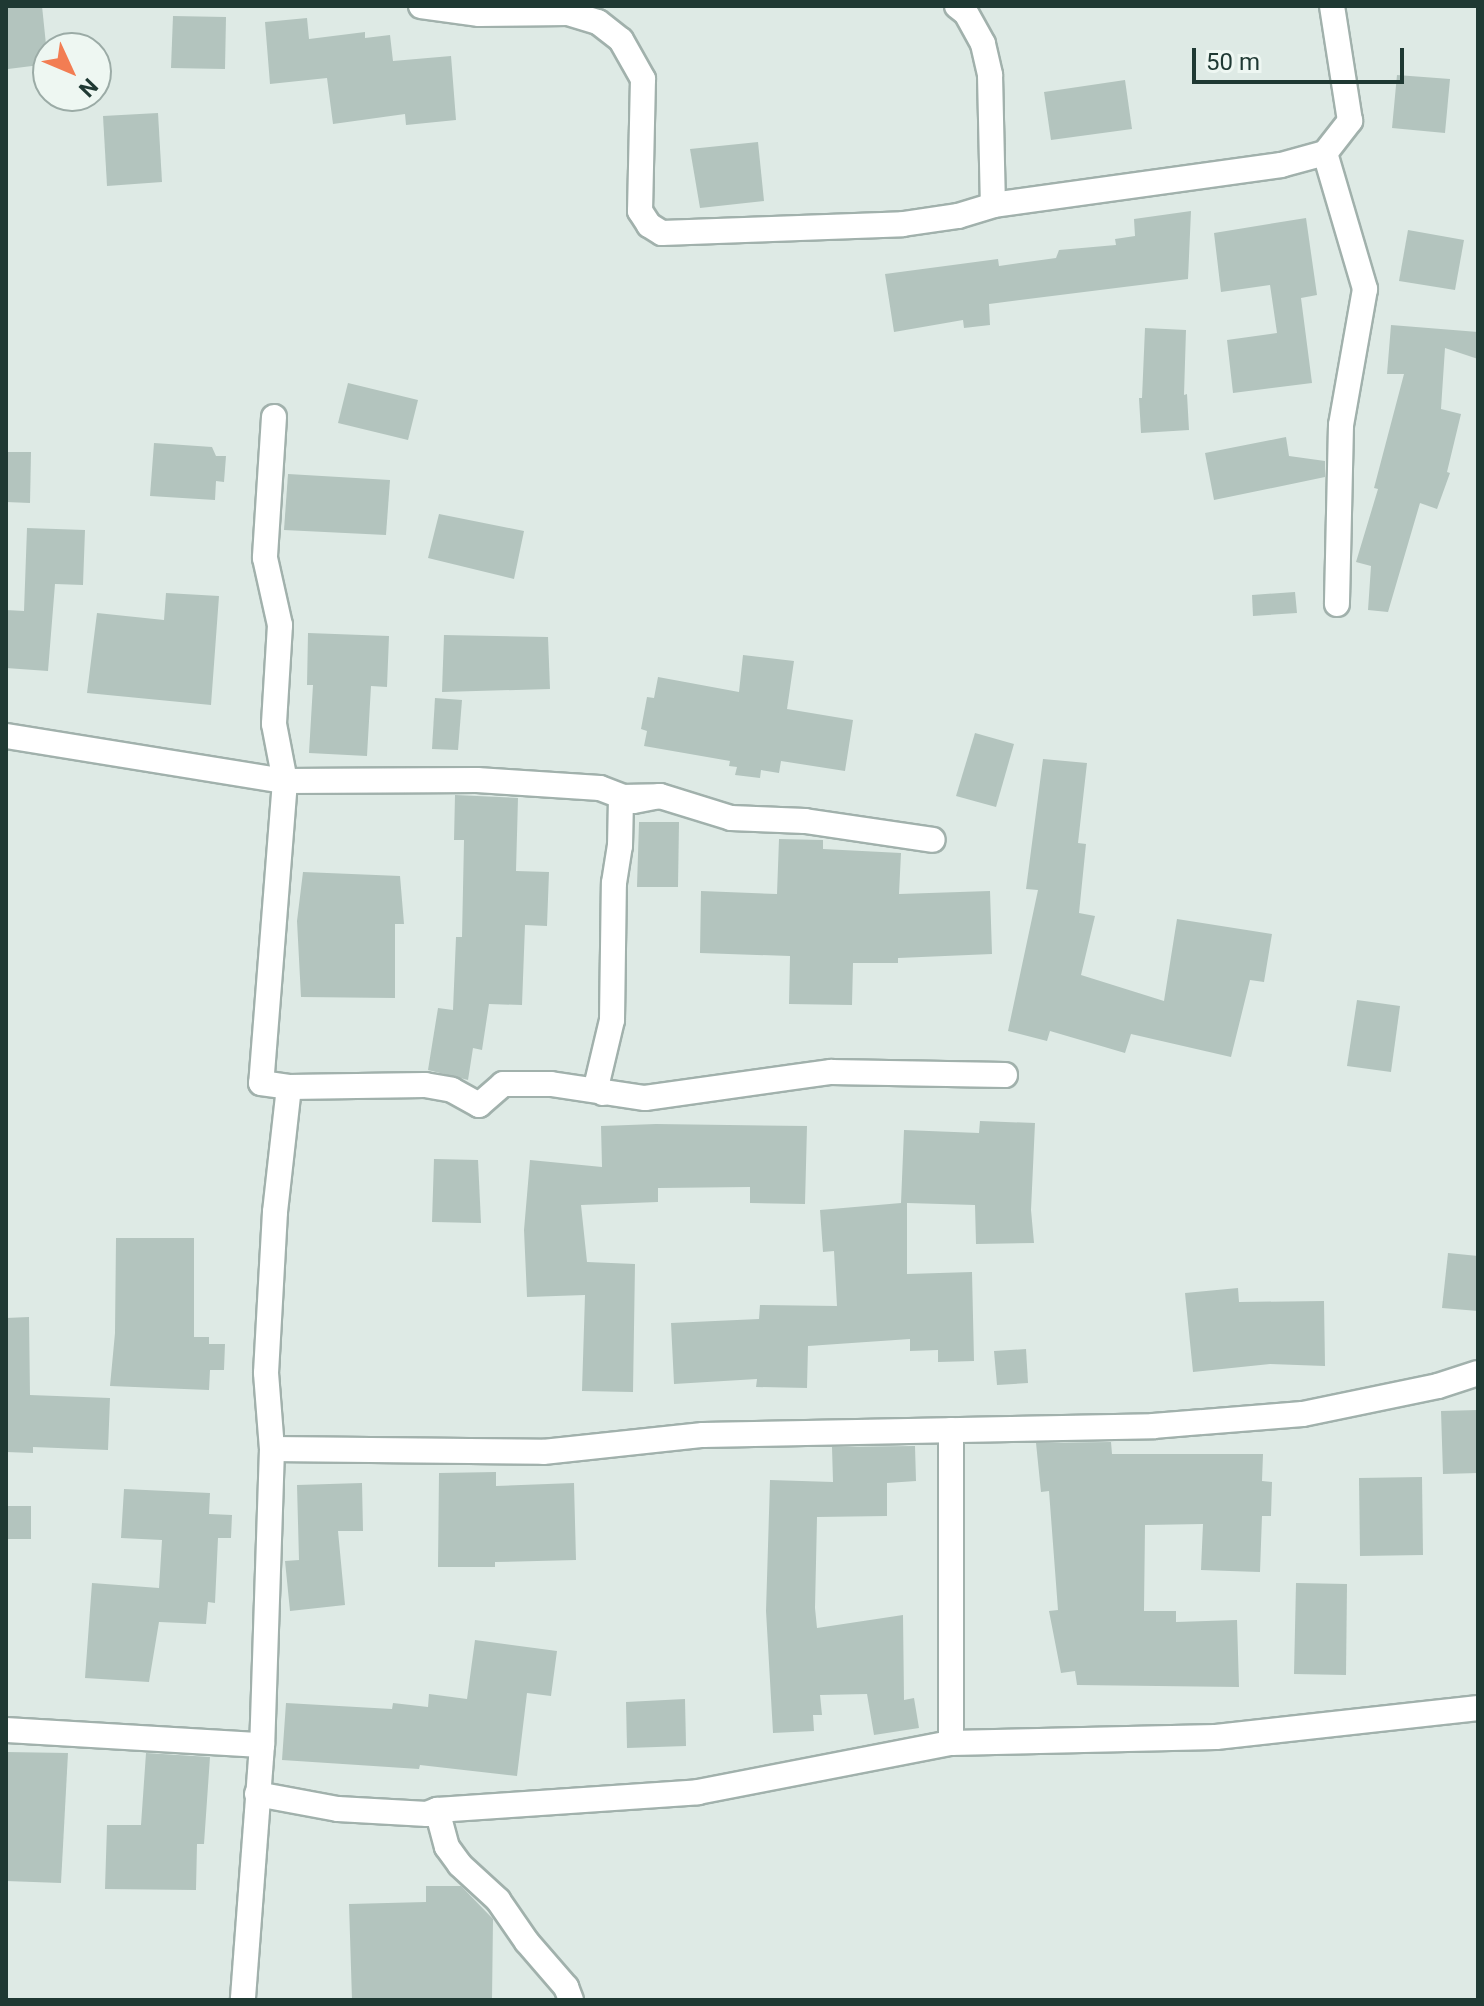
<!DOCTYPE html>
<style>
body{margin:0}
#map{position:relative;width:1484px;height:2006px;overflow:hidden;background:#deeae5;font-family:Roboto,sans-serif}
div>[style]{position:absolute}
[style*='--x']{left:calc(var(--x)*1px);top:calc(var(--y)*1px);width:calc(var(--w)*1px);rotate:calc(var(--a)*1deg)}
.building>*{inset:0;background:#b3c4be}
.roads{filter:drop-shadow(2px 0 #a1b1ac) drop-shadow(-2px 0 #a1b1ac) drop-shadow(0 2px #a1b1ac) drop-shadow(0 -2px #a1b1ac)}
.minor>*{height:24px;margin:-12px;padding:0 12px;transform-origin:12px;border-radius:12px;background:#fff}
span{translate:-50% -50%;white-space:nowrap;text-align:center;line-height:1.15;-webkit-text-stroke:8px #eef7f2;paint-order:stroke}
.frame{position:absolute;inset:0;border:8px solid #1f3933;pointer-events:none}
.north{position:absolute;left:32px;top:32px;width:80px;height:80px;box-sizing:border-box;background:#eef7f2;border:2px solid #9baba6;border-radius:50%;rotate:134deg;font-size:22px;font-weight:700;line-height:32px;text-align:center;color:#1f3933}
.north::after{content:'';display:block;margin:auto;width:28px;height:36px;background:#f27d53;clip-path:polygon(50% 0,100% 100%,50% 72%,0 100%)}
.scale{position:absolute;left:1192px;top:48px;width:212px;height:36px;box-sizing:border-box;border:4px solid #1f3933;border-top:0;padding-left:10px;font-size:24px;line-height:28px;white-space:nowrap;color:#1f3933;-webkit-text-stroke:6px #eef7f2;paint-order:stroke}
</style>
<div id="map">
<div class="building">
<i style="clip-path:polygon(6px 6px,42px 6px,48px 64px,8px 69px)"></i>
<i style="clip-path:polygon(173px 16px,226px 17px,225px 69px,171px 68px)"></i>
<i style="clip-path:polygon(307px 18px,309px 39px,365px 32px,365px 38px,390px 35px,393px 61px,451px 56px,456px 120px,406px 125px,405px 114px,333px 124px,327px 78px,270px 84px,265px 22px)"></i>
<i style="clip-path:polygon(1397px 75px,1450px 79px,1445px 133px,1392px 128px)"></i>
<i style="clip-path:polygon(1125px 80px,1132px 129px,1051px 140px,1044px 92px)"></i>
<i style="clip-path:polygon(158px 113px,162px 182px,107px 186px,103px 116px)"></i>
<i style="clip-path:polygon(758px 142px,764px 201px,700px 208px,690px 149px)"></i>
<i style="clip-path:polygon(1191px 211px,1188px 279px,989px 304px,990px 325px,964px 328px,963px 320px,894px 332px,885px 274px,998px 259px,999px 266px,1056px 258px,1059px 250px,1116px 245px,1115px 239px,1135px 236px,1134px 219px)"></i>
<i style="clip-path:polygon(1306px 218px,1317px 295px,1301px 298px,1312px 383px,1233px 393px,1227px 340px,1277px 333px,1270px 285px,1221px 292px,1214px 233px)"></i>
<i style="clip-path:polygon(1408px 230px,1464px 240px,1455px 290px,1399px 281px)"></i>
<i style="clip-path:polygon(1391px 325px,1478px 332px,1478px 359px,1445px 348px,1441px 409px,1461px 414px,1447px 472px,1450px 473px,1437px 509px,1420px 503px,1388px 612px,1368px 610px,1371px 566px,1356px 562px,1378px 489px,1374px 488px,1404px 374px,1387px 374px)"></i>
<i style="clip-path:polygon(1145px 328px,1186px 330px,1184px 395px,1187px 394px,1189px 430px,1141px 433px,1139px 398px,1142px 398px)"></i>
<i style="clip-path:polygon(348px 383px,418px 400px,408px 440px,338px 423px)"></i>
<i style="clip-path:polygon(1286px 437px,1289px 456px,1325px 461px,1325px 477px,1214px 500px,1205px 453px)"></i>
<i style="clip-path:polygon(154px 443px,212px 447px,216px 456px,226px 456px,224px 482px,216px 481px,215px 500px,150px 496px)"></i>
<i style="clip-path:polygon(6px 452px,31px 452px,30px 503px,6px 502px)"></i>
<i style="clip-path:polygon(288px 474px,390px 480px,386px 535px,284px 530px)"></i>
<i style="clip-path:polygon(439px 514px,524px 531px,514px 579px,428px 558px)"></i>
<i style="clip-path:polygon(27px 528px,85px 530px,83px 585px,55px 584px,48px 671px,6px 668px,6px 610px,24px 611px)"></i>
<i style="clip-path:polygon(1295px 592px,1297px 613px,1253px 616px,1252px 595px)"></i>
<i style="clip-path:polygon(166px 593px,219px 596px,211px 705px,87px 693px,97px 613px,164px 620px)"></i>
<i style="clip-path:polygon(308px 633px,389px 636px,387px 687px,371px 686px,367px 756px,309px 753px,313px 685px,307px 685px)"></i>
<i style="clip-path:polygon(444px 635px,548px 637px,550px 689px,442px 692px)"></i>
<i style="clip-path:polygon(743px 655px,794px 661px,787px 709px,853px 720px,845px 771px,781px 761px,779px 773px,761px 770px,760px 778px,735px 775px,737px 767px,729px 766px,730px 761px,644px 746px,647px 731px,641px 729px,647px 697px,654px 698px,658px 677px,739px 692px)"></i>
<i style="clip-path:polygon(435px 698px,462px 700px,458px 750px,432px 749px)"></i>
<i style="clip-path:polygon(975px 733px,1014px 744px,996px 807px,956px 796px)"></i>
<i style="clip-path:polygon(1043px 759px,1087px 763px,1078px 843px,1086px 844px,1079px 913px,1095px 916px,1081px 975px,1164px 1001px,1177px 919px,1272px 934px,1264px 982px,1250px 980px,1231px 1057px,1131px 1034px,1125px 1053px,1050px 1031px,1047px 1041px,1008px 1031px,1038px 890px,1026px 889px)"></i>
<i style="clip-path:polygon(455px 795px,518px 798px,516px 871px,549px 872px,547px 926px,525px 925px,522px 1005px,489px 1004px,482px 1050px,473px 1048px,468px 1080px,428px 1070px,438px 1008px,453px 1010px,456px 937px,462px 937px,464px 840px,454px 840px)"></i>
<i style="clip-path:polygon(639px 822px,679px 822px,678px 887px,637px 887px)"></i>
<i style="clip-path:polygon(779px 839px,823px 840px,823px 849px,901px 853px,899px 894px,990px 891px,992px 954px,898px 958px,898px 963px,853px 963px,852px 1005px,789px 1004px,790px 956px,700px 953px,701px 891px,777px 894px)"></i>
<i style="clip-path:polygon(303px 872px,400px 876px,404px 924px,395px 924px,395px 998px,301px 997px,297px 921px)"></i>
<i style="clip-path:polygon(1357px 1000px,1400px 1006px,1391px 1072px,1347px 1066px)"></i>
<i style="clip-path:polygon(980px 1121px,1035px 1123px,1031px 1210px,1034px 1243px,976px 1244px,975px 1205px,907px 1203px,907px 1274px,972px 1272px,974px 1361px,938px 1362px,938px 1350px,910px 1351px,910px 1339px,808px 1346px,807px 1388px,756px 1387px,757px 1379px,674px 1384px,671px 1323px,759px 1319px,760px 1305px,837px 1306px,834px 1251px,823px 1252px,820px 1210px,901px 1203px,904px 1130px,979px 1133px)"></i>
<i style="clip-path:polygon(656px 1124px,807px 1126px,805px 1204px,750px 1203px,750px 1187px,658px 1188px,658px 1202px,581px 1205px,587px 1262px,635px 1264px,633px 1392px,582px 1391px,585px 1295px,527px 1297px,524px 1230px,530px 1160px,602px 1167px,601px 1126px)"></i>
<i style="clip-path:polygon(434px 1159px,478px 1160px,481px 1223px,432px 1222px)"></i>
<i style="clip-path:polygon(116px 1238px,194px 1238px,194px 1337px,209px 1337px,209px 1344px,225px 1344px,224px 1370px,210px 1370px,209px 1390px,110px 1386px,115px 1333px)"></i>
<i style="clip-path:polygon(1448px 1253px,1478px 1256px,1478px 1311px,1442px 1308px)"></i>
<i style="clip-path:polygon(1238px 1288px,1239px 1302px,1324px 1301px,1325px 1366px,1270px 1364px,1193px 1372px,1185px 1293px)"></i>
<i style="clip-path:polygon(29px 1317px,30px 1395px,110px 1398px,108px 1450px,33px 1447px,33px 1453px,6px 1452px,6px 1318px)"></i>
<i style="clip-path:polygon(1026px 1349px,1028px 1383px,997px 1385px,994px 1351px)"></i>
<i style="clip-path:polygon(1478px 1410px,1478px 1473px,1443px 1474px,1441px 1411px)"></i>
<i style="clip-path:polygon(1111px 1442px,1112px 1454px,1263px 1454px,1262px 1481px,1272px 1482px,1271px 1516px,1262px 1516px,1260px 1572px,1201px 1570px,1203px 1524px,1145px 1525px,1144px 1611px,1176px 1611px,1176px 1622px,1237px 1620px,1239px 1687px,1077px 1685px,1075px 1671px,1061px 1673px,1049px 1611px,1058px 1610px,1049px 1491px,1041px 1492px,1036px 1443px)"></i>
<i style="clip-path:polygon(915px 1446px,916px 1481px,887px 1483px,887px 1516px,817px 1517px,815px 1608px,817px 1628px,903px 1615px,904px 1700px,914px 1698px,919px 1728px,874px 1735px,867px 1694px,820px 1695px,822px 1715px,813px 1715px,814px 1731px,773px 1733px,766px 1611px,770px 1480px,833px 1482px,832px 1447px)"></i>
<i style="clip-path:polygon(496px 1472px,496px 1486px,574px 1483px,576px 1560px,495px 1562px,495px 1567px,438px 1567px,439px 1473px)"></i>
<i style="clip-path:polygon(1422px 1477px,1423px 1555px,1360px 1556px,1359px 1478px)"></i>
<i style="clip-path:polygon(362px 1483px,363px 1531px,338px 1531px,345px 1605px,290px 1611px,285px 1561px,299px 1560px,297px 1485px)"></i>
<i style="clip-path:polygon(124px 1489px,210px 1493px,209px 1514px,232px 1515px,231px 1538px,218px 1538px,215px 1603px,208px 1602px,206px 1624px,159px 1622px,149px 1682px,85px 1678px,92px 1583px,159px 1588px,162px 1540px,121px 1538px)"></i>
<i style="clip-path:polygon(6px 1506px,31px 1506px,31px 1539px,6px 1539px)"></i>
<i style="clip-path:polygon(1296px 1583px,1347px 1584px,1346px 1675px,1294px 1674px)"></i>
<i style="clip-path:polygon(475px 1640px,557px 1651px,551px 1696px,527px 1693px,517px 1776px,420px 1765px,419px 1769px,282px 1760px,286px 1703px,392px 1709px,393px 1703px,428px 1707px,429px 1694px,467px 1699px)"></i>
<i style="clip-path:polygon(685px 1699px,686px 1746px,627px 1748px,626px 1702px)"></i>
<i style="clip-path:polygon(6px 1752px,68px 1753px,61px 1883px,6px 1881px)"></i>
<i style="clip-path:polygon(146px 1753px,210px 1757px,204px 1844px,197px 1844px,196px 1890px,105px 1889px,107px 1825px,141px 1825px)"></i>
<i style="clip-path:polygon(426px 1886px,461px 1886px,493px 1919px,492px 2000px,352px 2000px,349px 1904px,426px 1902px)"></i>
</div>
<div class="roads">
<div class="minor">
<i style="--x:421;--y:6;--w:59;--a:7.9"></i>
<i style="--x:479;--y:14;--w:89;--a:-0.6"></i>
<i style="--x:568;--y:13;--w:31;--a:17"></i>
<i style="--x:598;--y:22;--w:29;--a:38"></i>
<i style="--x:621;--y:40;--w:45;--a:60.6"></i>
<i style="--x:643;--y:79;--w:132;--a:91.3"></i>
<i style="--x:640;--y:211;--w:17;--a:57"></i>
<i style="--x:649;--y:225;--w:15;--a:32"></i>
<i style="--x:662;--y:233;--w:241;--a:-2.1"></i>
<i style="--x:903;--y:224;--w:56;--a:-8.3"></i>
<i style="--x:958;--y:216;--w:37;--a:-17"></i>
<i style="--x:993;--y:205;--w:291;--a:-7.9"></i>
<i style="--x:1281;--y:165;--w:46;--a:-15.3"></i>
<i style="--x:1325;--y:153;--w:41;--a:-52"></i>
<i style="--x:1350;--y:121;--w:116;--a:-98.9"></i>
<i style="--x:957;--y:6;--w:11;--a:38"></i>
<i style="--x:966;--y:13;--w:35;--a:61"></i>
<i style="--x:983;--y:44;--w:32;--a:77"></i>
<i style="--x:990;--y:75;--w:130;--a:88.7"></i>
<i style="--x:1325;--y:153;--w:142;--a:73.6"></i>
<i style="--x:1365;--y:289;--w:138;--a:100"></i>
<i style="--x:1341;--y:425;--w:179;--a:91.3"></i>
<i style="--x:274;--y:417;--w:141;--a:93.7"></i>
<i style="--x:265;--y:558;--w:69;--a:77.4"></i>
<i style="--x:280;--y:625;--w:99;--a:93.5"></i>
<i style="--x:274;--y:724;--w:58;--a:79.1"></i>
<i style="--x:285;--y:781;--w:192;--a:-0.3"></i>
<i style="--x:477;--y:780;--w:123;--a:3.7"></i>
<i style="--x:600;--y:788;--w:36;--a:21"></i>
<i style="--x:634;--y:801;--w:26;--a:-11"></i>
<i style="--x:6;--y:736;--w:283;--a:9.2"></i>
<i style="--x:285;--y:781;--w:303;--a:94.5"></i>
<i style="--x:261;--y:1083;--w:28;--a:8"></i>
<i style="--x:289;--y:1087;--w:126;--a:96.4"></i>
<i style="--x:275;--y:1212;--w:161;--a:93.2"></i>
<i style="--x:266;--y:1373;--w:76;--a:85.5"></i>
<i style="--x:272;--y:1449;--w:296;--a:91.9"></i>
<i style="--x:262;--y:1745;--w:256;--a:94.3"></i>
<i style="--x:289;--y:1087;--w:136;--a:-0.8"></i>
<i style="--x:425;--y:1085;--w:27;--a:10"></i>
<i style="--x:452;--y:1090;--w:31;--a:29"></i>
<i style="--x:479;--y:1105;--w:32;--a:-41"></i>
<i style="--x:503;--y:1084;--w:48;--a:0"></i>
<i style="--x:551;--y:1084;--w:95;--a:8.5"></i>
<i style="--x:645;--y:1098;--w:188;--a:-8"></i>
<i style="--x:831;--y:1072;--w:174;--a:1"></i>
<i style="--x:603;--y:1093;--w:12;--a:-121"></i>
<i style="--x:597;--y:1083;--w:65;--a:-76.6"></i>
<i style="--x:612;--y:1020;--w:137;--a:-89.2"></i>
<i style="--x:614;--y:883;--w:37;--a:-81"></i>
<i style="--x:620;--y:846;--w:49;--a:-88.8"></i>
<i style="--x:621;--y:797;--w:39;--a:-1"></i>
<i style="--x:660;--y:796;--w:74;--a:17.2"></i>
<i style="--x:731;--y:818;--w:74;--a:2.3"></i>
<i style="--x:805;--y:821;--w:129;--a:8.4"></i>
<i style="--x:951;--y:1430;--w:313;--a:90"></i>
<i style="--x:272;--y:1449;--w:271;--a:0.6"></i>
<i style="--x:543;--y:1452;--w:161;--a:-6.1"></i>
<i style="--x:703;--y:1435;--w:450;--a:-1.1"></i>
<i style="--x:1153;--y:1426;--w:150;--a:-4.6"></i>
<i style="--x:1303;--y:1414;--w:138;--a:-11.7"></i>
<i style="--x:1438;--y:1386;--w:42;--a:-18"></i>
<i style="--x:6;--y:1730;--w:256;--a:3.4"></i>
<i style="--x:257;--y:1794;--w:82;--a:10.5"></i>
<i style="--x:338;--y:1809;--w:89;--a:3.2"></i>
<i style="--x:427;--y:1814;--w:11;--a:-22"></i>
<i style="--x:437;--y:1810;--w:262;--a:-3.9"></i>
<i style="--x:698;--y:1792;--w:258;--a:-11"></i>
<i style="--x:951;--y:1743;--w:265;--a:-1.3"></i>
<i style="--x:1216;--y:1737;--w:264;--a:-6.3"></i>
<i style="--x:437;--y:1810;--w:38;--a:75"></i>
<i style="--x:447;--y:1847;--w:22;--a:54"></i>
<i style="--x:460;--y:1865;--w:52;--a:42.6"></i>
<i style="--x:498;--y:1900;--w:51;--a:55.4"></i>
<i style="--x:527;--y:1942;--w:60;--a:49.1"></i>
<i style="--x:566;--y:1987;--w:14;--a:69"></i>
</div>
</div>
<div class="frame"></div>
<div class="north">N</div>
<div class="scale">50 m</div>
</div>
